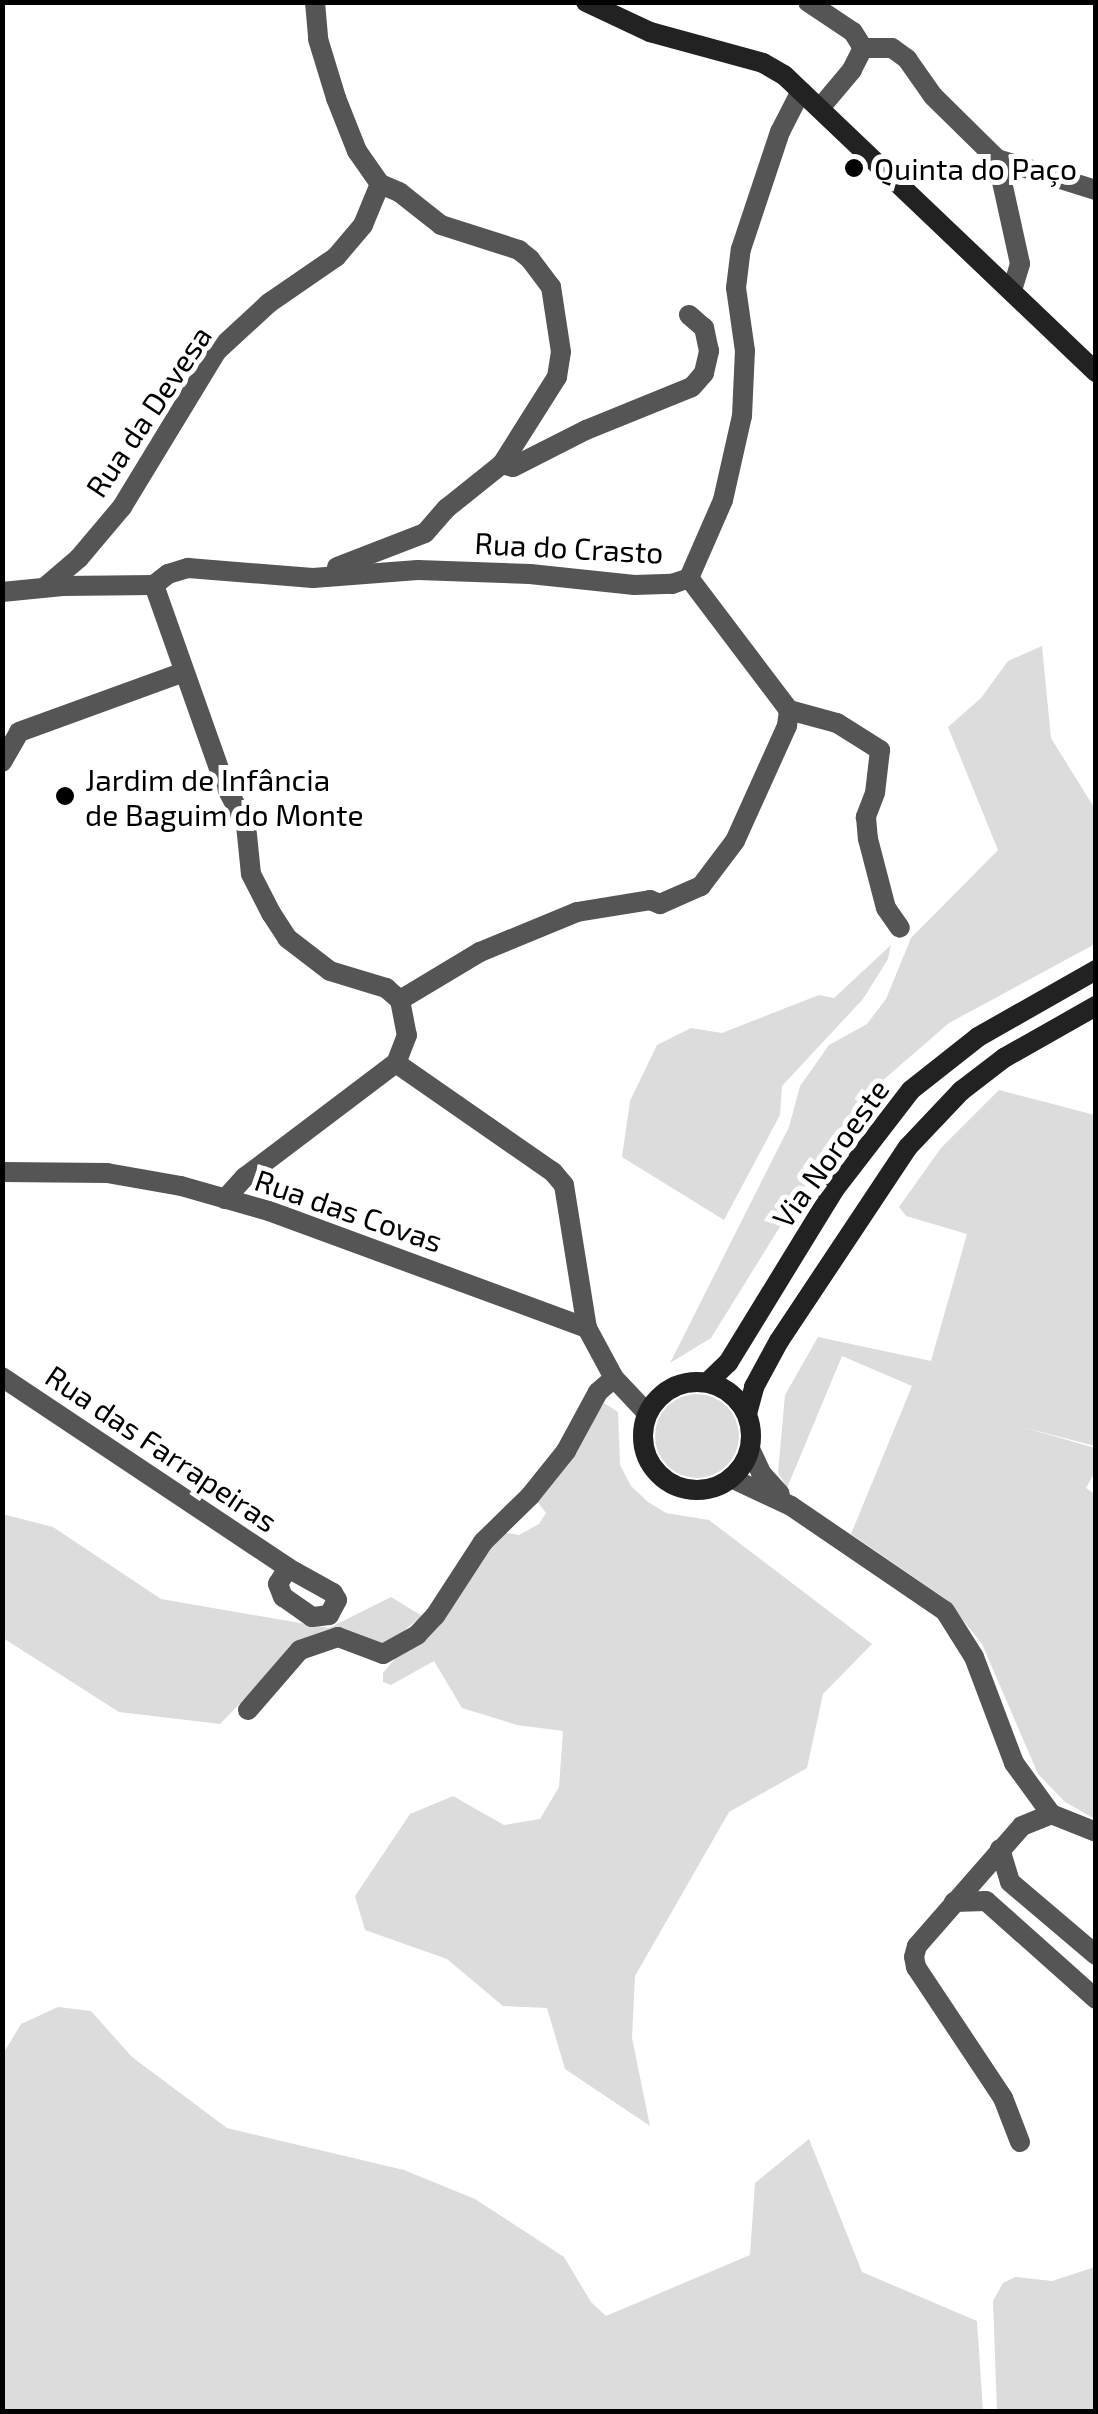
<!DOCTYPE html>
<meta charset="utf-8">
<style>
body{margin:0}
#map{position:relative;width:1098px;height:2414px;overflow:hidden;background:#fff;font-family:"Exo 2",sans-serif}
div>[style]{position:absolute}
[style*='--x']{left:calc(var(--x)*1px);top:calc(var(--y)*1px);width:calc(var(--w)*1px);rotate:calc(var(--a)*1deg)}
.green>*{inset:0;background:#dcdcdc}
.round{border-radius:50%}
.street>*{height:20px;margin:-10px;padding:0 10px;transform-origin:10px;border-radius:10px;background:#555}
.secondary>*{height:20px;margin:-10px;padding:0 10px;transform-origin:10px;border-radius:10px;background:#222}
.secondary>.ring{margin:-10px;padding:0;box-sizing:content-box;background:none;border:20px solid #222;border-radius:50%}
.dots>*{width:28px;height:28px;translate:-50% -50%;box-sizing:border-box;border:5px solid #fff;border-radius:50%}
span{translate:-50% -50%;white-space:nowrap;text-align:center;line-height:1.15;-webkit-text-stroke:10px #fff;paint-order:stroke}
.poi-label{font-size:30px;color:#000}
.left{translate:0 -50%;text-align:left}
.street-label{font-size:30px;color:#000}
.frame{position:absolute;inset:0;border:5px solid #000;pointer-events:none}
</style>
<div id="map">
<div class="green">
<i style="clip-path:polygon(1042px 646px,1051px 738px,1095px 809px,1095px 944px,949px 1023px,882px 1081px,837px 1135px,711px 1338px,670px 1363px,789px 1127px,800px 1086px,829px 1045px,867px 1024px,886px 999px,911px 938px,998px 850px,948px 727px,981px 698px,1008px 661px)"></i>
<i style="clip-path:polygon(891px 945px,888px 959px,863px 999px,782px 1086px,780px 1115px,724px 1220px,622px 1157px,630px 1101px,657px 1045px,691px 1028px,722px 1033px,819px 995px,834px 998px)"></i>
<i style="clip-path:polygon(999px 1090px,1095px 1115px,1095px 1446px,1022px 1427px,1095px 1448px,1095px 1472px,1086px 1488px,1096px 1495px,1095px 1819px,1065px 1802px,1038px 1774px,982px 1644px,947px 1600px,851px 1534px,912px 1386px,842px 1356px,787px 1488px,778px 1472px,785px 1395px,818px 1337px,931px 1361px,967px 1234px,906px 1216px,899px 1207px,941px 1148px)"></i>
<i class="round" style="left:655px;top:1394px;width:84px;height:84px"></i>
<i style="clip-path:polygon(604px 1403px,618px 1412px,620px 1465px,631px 1486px,648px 1502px,666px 1513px,709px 1520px,872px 1644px,823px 1694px,807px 1768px,729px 1812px,635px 1976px,632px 2038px,650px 2126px,565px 2069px,547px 2008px,503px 2006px,447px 1959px,365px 1930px,355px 1896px,410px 1814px,453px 1796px,504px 1825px,540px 1819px,559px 1787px,563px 1731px,517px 1725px,462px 1708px,434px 1661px,391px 1685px,383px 1682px,383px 1673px,502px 1532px,519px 1535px,539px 1524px,546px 1513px,537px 1501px)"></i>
<i style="clip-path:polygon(2px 1514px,53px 1527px,161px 1599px,329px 1628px,391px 1597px,422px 1616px,390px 1642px,375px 1646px,299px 1642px,220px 1724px,119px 1712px,3px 1638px)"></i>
<i style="clip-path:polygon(58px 2007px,91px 2011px,132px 2057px,227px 2128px,404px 2170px,475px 2199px,564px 2257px,591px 2302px,606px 2316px,750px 2255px,755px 2183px,809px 2139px,862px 2272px,977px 2321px,983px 2411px,3px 2411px,3px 2054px,21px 2024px)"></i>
<i style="clip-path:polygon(1095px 2267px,1095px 2411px,997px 2411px,993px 2301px,1003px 2283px,1015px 2277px,1052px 2281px)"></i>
</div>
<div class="street">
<i style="--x:315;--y:2;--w:37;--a:85"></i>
<i style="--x:318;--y:39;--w:62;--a:73"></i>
<i style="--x:336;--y:98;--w:57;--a:68.4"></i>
<i style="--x:357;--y:151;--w:40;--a:55.1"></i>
<i style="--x:808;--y:2;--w:54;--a:33.7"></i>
<i style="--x:853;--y:32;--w:19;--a:58"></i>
<i style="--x:863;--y:48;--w:25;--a:117"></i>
<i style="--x:852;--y:70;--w:50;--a:130.1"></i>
<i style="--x:863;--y:48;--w:29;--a:0"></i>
<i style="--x:892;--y:48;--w:19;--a:36"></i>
<i style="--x:907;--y:59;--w:45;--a:54.9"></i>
<i style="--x:933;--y:96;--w:90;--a:44.5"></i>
<i style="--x:997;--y:159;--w:107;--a:77.6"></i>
<i style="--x:1020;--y:264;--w:28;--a:107"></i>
<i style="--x:997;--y:159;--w:104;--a:17.4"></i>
<i style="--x:502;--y:464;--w:11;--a:15"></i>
<i style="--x:513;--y:467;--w:82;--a:-26.9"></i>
<i style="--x:586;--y:430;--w:114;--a:-22.1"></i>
<i style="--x:692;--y:387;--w:18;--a:-49"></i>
<i style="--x:704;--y:373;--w:23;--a:-77"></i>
<i style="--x:709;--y:351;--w:24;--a:-102"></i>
<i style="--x:704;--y:328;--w:20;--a:-139"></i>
<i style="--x:337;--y:567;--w:94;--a:-21.1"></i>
<i style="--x:425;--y:533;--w:33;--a:-49"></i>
<i style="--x:447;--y:508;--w:70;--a:-38.7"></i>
<i style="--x:502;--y:464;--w:103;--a:-57.7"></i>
<i style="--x:557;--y:377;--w:25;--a:-81"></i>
<i style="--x:561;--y:352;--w:66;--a:-98.7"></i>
<i style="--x:551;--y:287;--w:35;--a:-127"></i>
<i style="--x:530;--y:259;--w:14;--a:-141"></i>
<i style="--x:519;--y:250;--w:82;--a:-162.2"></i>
<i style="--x:441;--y:225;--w:53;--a:-141.8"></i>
<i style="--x:399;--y:192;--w:21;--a:-157"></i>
<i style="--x:689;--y:578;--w:166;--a:52.9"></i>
<i style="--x:154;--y:585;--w:212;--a:70.5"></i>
<i style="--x:225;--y:785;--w:45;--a:62.3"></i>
<i style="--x:246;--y:825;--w:49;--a:84.2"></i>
<i style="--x:251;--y:874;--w:44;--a:62.9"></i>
<i style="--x:271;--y:913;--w:30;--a:57"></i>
<i style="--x:287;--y:938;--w:54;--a:37.5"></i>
<i style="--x:330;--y:971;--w:59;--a:16.9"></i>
<i style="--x:386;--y:988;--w:18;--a:41"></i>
<i style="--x:400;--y:1000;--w:36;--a:79"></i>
<i style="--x:407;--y:1035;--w:30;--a:111"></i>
<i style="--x:396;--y:1063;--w:191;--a:34.8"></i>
<i style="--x:553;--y:1172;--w:17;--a:50"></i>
<i style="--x:564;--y:1185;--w:145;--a:80.9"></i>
<i style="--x:45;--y:587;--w:45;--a:-40.5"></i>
<i style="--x:79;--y:558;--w:67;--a:-49.9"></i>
<i style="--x:122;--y:507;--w:183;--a:-58.7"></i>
<i style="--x:217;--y:351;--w:71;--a:-42.7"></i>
<i style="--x:269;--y:303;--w:81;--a:-34.5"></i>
<i style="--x:336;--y:257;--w:42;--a:-49.8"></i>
<i style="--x:363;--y:225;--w:44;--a:-67.5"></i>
<i style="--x:2;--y:592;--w:61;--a:-5.6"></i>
<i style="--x:63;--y:586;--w:91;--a:-0.6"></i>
<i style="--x:154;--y:585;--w:18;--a:-38"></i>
<i style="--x:168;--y:574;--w:21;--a:-17"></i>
<i style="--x:188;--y:568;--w:125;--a:4.6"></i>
<i style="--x:313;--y:578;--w:105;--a:-4.4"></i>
<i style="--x:418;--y:570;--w:112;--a:2"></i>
<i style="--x:530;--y:574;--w:105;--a:6"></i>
<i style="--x:634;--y:585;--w:38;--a:-2"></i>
<i style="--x:672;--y:584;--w:18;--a:-19"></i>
<i style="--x:689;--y:578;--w:85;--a:-66.4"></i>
<i style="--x:723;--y:500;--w:86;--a:-77.3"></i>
<i style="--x:742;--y:416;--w:65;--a:-87.4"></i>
<i style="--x:745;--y:351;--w:64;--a:-98.1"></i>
<i style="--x:736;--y:288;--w:39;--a:-83"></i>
<i style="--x:741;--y:249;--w:123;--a:-71.6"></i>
<i style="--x:780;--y:132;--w:46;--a:-62.9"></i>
<i style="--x:789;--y:710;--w:50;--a:15.2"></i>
<i style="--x:837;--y:723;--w:51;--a:32.1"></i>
<i style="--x:880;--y:750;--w:43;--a:96.6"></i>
<i style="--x:875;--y:793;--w:26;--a:111"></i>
<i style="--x:866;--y:817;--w:22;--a:85"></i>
<i style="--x:868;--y:839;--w:71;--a:75.4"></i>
<i style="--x:886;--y:908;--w:24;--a:55"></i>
<i style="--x:2;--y:762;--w:34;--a:-60"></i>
<i style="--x:19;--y:732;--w:176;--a:-20"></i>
<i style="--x:400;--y:1000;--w:93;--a:-31"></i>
<i style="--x:480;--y:952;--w:105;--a:-22.4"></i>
<i style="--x:577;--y:912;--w:74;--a:-9.3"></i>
<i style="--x:650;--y:900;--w:11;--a:22"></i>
<i style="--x:660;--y:904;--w:45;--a:-23.7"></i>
<i style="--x:701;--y:886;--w:56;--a:-52.9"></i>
<i style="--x:735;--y:841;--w:126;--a:-65.7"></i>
<i style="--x:787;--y:726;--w:16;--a:-83"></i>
<i style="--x:2;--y:1172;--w:105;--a:0.5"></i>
<i style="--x:107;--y:1173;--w:75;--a:10"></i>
<i style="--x:181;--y:1186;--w:91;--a:15.9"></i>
<i style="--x:269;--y:1211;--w:339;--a:20.2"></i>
<i style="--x:587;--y:1328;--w:57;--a:61.6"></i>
<i style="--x:614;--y:1378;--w:48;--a:46.7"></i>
<i style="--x:225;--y:1199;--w:30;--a:-48"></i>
<i style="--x:245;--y:1177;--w:189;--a:-37.1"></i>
<i style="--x:2;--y:1377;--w:344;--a:33.7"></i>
<i style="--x:288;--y:1568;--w:51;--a:29.1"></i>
<i style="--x:333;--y:1593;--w:8;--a:60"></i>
<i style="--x:337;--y:1600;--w:17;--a:118"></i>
<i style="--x:329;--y:1615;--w:17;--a:173"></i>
<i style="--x:312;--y:1617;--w:35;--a:-145"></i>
<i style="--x:283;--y:1597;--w:14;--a:-111"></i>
<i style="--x:278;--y:1584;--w:19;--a:-58"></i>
<i style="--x:750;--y:1449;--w:26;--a:65"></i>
<i style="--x:761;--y:1473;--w:28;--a:48"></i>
<i style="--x:731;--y:1478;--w:66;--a:25"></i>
<i style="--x:791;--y:1506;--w:186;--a:34.3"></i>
<i style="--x:945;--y:1611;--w:54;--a:57.8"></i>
<i style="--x:974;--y:1657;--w:113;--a:69.3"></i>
<i style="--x:1014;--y:1763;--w:63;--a:54"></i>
<i style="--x:248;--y:1710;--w:79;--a:-49.1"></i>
<i style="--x:300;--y:1650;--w:40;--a:-18.9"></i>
<i style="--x:338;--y:1637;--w:48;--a:20.7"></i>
<i style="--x:383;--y:1654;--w:39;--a:-29"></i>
<i style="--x:417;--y:1635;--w:26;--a:-47"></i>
<i style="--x:435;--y:1616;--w:88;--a:-57"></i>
<i style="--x:483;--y:1542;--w:66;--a:-44.4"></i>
<i style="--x:530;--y:1496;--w:58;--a:-51.3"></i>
<i style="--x:566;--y:1451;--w:67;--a:-61.5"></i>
<i style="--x:598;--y:1392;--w:21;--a:-41"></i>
<i style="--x:1051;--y:1814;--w:48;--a:21.8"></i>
<i style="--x:1000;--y:1849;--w:34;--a:73"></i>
<i style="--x:1010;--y:1882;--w:113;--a:40.3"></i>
<i style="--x:954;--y:1902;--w:32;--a:-2"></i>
<i style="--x:986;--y:1901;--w:147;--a:41.7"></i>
<i style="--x:1020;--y:2142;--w:47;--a:-111.1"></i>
<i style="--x:1003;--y:2098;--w:157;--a:-123.6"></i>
<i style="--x:916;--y:1967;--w:10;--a:-101"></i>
<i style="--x:914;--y:1957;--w:11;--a:-75"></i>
<i style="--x:917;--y:1946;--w:159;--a:-48.8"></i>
<i style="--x:1022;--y:1826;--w:31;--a:-22"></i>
</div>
<div class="secondary">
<i style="--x:586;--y:2;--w:71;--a:25.1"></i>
<i style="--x:650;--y:32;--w:117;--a:15.3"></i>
<i style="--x:763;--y:63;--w:24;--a:30"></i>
<i style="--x:784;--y:75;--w:431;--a:43.6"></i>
<i style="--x:708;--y:1382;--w:28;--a:-44"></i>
<i style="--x:728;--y:1363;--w:203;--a:-58.5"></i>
<i style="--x:834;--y:1190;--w:126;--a:-52.4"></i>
<i style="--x:911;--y:1090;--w:85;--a:-38.3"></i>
<i style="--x:978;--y:1037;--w:136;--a:-29.6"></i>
<i class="ring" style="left:643px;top:1382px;width:88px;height:88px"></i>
<i style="--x:747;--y:1414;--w:28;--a:-75"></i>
<i style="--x:754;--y:1387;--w:52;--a:-61.5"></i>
<i style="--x:779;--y:1341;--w:233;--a:-56.4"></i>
<i style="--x:908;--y:1147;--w:77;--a:-46.6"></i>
<i style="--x:961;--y:1091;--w:54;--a:-37.5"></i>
<i style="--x:1004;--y:1058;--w:106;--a:-29.5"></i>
</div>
<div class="dots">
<i style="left:854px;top:168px;background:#000"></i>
<i style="left:65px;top:796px;background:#000"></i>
</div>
<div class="poi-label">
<span class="left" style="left:874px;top:168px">Quinta do Paço</span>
<span class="left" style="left:85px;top:796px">Jardim de Infância<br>de Baguim do Monte</span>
</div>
<div class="street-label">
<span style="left:148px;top:411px;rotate:-56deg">Rua da Devesa</span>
<span style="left:569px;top:547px;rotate:3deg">Rua do Crasto</span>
<span style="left:830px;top:1153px;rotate:-54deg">Via Noroeste</span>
<span style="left:349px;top:1210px;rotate:19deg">Rua das Covas</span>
<span style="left:162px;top:1448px;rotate:34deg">Rua das Farrapeiras</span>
</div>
<div class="frame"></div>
</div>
